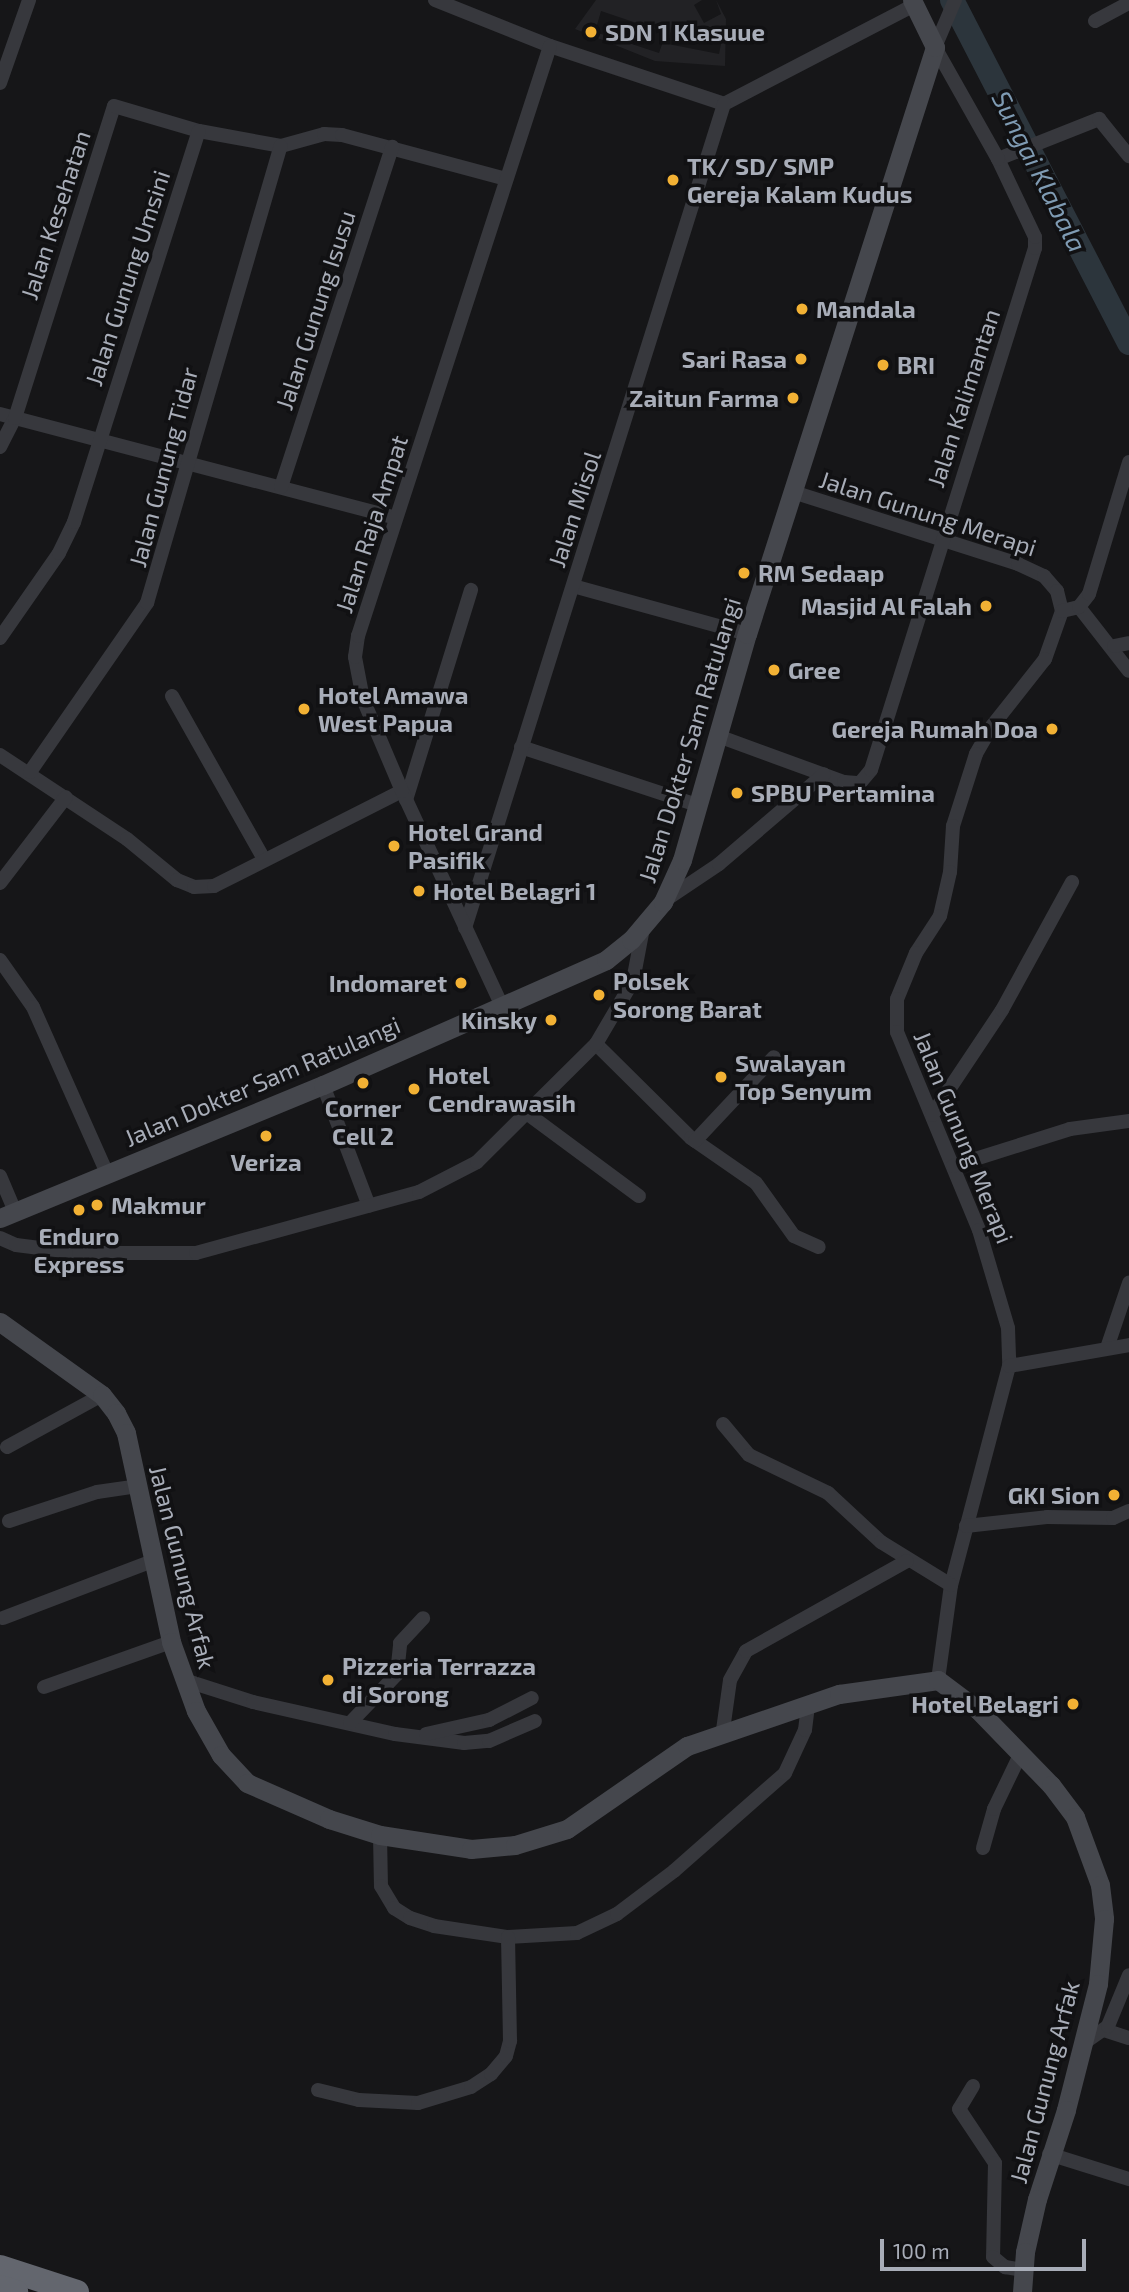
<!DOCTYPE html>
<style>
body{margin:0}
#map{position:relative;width:1129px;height:2292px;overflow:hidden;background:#161618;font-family:"Exo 2",sans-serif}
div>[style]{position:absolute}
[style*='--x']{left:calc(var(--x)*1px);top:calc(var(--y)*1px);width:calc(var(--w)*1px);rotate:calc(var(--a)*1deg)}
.built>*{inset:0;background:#222225}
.river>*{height:24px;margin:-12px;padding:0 12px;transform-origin:12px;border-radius:12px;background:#2c353c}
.street>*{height:14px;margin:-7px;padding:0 7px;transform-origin:7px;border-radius:7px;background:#37383d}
.secondary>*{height:19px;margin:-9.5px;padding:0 9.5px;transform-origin:9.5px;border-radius:9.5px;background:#45474d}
.highway>*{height:24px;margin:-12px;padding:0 12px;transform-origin:12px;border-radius:12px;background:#63666e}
.dots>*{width:19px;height:19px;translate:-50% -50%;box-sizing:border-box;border:4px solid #111113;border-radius:50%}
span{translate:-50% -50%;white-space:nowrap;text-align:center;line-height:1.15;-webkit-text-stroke:7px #111113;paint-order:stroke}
.poi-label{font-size:24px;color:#a8adb8;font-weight:700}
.left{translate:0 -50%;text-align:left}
.right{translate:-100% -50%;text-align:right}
.street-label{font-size:24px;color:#a8adb8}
.water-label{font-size:26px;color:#7f9bb3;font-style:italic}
.scale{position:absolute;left:880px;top:2239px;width:206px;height:32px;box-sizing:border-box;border:4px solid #a8adb8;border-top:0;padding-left:9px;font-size:21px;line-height:24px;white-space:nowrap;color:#a8adb8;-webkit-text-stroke:5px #111113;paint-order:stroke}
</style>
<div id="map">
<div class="built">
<i style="clip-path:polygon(evenodd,596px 0,702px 0,694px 5px,704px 23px,721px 14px,716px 0,726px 19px,725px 66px,655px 61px,575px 29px,596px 0,601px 11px,666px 33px,659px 53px,595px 32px,601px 11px,596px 0,672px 24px,723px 34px,719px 54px,668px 44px,672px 24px)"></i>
</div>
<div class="river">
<i style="--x:952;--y:0;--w:386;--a:62.7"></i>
</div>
<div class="street">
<i style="--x:435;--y:0;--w:124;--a:21.8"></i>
<i style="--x:550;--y:46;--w:183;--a:18.4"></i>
<i style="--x:724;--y:104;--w:214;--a:-27.5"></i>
<i style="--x:1095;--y:21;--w:38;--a:-28"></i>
<i style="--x:0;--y:83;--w:88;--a:-70.7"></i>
<i style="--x:998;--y:159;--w:109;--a:-21.6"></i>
<i style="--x:1099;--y:119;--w:48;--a:51"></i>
<i style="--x:0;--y:414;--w:409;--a:14.7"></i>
<i style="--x:0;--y:447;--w:33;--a:-63"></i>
<i style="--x:15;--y:418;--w:327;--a:-72.4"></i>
<i style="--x:114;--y:106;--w:89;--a:16.4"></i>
<i style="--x:199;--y:131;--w:83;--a:10.4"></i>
<i style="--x:281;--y:146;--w:45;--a:-15.6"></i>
<i style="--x:324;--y:134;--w:18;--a:3"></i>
<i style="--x:342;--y:135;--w:170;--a:15"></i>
<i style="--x:281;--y:487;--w:358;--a:-71.9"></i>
<i style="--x:793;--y:492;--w:236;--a:17.7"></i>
<i style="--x:1018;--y:564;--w:29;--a:25"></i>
<i style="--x:1044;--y:576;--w:20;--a:49"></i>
<i style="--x:1057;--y:591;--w:21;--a:76"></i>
<i style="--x:1062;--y:611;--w:51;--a:109.5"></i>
<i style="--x:1045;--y:659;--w:85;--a:128.3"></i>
<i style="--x:992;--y:726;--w:32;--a:120"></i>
<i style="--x:976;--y:754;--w:76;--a:107.7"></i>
<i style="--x:953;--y:826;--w:46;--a:93.7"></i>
<i style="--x:950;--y:872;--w:45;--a:102.8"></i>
<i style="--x:940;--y:916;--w:44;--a:123"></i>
<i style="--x:916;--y:953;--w:50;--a:112.4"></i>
<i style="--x:897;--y:999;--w:33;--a:90"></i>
<i style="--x:897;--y:1032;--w:214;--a:67.5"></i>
<i style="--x:979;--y:1230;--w:102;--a:73.5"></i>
<i style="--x:1008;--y:1328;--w:38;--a:88"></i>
<i style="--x:1009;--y:1366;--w:227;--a:104.8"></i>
<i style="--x:951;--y:1585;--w:96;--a:97.8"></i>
<i style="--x:573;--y:586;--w:180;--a:15.4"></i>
<i style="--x:1079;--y:607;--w:81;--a:52"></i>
<i style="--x:1062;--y:611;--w:17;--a:-13"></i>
<i style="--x:1079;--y:607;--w:16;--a:-52"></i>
<i style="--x:1089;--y:594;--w:138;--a:-73.1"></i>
<i style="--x:0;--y:638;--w:103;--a:-55.2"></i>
<i style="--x:59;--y:553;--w:34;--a:-64"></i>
<i style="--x:74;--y:522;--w:410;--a:-72.3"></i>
<i style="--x:1114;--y:646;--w:15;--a:-11"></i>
<i style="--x:172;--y:696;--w:187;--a:60.6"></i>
<i style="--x:718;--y:736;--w:134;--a:20.1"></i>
<i style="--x:844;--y:782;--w:16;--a:4"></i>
<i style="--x:860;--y:783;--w:17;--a:-50"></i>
<i style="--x:871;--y:770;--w:547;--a:-72.56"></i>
<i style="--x:1035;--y:248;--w:11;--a:-90"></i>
<i style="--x:1035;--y:237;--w:86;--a:-115.4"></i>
<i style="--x:998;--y:159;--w:129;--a:-119.4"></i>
<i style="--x:935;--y:47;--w:51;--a:-66.9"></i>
<i style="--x:521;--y:747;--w:185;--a:18.2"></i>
<i style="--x:0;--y:755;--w:152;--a:33.5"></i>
<i style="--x:127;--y:839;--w:65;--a:39.4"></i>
<i style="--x:177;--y:880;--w:18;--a:22"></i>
<i style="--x:194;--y:887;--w:20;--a:-3"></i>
<i style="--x:214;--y:886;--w:211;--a:-26.8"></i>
<i style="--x:30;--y:772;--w:206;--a:-55.3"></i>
<i style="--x:147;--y:603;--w:476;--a:-73.7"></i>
<i style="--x:406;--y:800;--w:220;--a:-72.8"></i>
<i style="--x:0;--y:883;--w:108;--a:-52.5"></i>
<i style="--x:664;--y:901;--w:66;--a:-33.9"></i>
<i style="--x:719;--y:864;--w:138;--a:-40.6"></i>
<i style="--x:465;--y:928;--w:864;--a:-72.55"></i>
<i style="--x:0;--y:960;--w:57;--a:54.9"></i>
<i style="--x:33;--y:1007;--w:182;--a:66"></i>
<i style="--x:501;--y:1004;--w:235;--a:-114.9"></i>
<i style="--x:402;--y:791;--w:100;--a:-113"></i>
<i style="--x:363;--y:699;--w:43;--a:-100.8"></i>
<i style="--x:355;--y:657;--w:21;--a:-82"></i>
<i style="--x:358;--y:636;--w:620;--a:-71.97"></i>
<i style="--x:596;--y:1044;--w:134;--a:44.7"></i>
<i style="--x:691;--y:1138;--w:79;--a:34.7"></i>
<i style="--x:756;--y:1183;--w:65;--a:54.4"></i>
<i style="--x:794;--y:1236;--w:27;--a:24"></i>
<i style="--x:323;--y:1085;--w:129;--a:69.2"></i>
<i style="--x:528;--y:1114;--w:138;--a:36.5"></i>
<i style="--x:932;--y:1115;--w:126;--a:-56.3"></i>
<i style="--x:1002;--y:1010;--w:146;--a:-61.3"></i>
<i style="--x:695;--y:1141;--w:115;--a:-46.8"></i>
<i style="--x:953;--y:1166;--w:123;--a:-17.5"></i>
<i style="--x:1070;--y:1129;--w:60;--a:-7.7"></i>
<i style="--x:0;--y:1176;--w:38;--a:67"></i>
<i style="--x:0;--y:1238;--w:17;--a:24"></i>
<i style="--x:16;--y:1245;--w:64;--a:7.2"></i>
<i style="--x:79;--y:1253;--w:117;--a:0"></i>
<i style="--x:196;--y:1253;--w:231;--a:-15.3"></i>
<i style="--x:419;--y:1192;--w:65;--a:-27.3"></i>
<i style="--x:477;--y:1162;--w:168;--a:-44.8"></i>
<i style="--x:596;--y:1044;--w:73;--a:-59.6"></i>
<i style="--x:633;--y:981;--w:54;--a:-79.3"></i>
<i style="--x:1107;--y:1348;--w:69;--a:-71.3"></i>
<i style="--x:1009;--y:1366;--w:122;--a:-9.9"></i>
<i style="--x:723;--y:1424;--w:40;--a:50"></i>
<i style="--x:749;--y:1455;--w:88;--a:25.7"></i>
<i style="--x:828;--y:1493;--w:72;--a:42.8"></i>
<i style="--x:881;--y:1542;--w:82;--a:31.6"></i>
<i style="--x:7;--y:1447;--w:108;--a:-28.7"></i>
<i style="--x:9;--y:1521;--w:93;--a:-18.2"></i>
<i style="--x:97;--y:1492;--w:41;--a:-8.3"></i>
<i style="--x:966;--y:1526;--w:81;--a:-6.3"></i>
<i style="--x:1047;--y:1517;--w:66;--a:0.9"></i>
<i style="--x:1113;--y:1518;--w:17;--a:-24"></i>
<i style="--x:3;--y:1618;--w:160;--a:-20.9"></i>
<i style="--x:184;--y:1680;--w:72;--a:17.7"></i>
<i style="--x:253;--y:1702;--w:146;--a:12.7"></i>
<i style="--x:395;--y:1734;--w:70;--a:7.4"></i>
<i style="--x:464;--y:1743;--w:25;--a:-5"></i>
<i style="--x:489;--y:1741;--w:50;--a:-23.5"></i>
<i style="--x:44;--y:1687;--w:135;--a:-19.5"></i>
<i style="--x:350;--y:1723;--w:68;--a:-46.2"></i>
<i style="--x:397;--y:1674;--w:31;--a:-84"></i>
<i style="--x:400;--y:1643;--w:34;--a:-47"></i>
<i style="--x:723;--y:1730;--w:50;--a:-82"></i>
<i style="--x:730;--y:1680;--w:33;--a:-61"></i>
<i style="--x:746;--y:1651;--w:184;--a:-29.2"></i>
<i style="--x:426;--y:1734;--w:65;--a:-12.5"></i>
<i style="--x:489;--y:1720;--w:48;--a:-27.1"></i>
<i style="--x:380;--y:1835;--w:51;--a:88.9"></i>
<i style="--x:381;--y:1886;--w:26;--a:59"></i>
<i style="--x:394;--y:1908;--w:19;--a:32"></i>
<i style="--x:410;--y:1918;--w:25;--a:18"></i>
<i style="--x:434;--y:1926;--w:75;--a:8.5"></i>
<i style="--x:508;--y:1937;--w:69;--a:-3.3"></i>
<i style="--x:577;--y:1933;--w:44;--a:-25.4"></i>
<i style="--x:617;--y:1914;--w:71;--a:-37"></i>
<i style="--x:674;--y:1871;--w:148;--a:-41.4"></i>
<i style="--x:785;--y:1773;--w:47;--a:-65.1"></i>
<i style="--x:805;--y:1730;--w:25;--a:-83"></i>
<i style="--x:983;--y:1848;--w:41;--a:-74.2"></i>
<i style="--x:994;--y:1809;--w:62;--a:-64.3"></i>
<i style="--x:1104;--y:2030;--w:26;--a:18"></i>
<i style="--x:1084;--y:2043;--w:29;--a:-35"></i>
<i style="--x:1108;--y:2026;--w:55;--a:-67.6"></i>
<i style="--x:973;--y:2086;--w:27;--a:121"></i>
<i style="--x:959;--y:2109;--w:65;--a:56.3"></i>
<i style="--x:995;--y:2163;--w:94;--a:91.2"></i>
<i style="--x:993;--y:2257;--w:16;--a:40"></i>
<i style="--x:1005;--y:2267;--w:18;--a:9"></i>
<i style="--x:318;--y:2090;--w:42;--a:13.7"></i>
<i style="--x:359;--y:2100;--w:59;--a:2.9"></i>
<i style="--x:418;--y:2103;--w:55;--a:-16.8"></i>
<i style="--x:471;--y:2087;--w:24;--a:-33"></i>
<i style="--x:491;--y:2074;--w:23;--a:-50"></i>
<i style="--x:506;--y:2056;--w:16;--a:-75"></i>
<i style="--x:510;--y:2041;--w:104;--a:-91.1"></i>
<i style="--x:1049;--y:2154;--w:84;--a:17.4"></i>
</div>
<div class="secondary">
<i style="--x:0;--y:1218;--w:349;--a:-22.4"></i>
<i style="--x:323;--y:1085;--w:309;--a:-23.8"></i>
<i style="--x:606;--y:960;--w:32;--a:-39"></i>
<i style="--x:631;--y:940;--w:50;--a:-49.9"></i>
<i style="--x:663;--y:902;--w:46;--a:-65.7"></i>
<i style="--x:682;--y:860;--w:235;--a:-74"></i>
<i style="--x:747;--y:634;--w:616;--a:-72.24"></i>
<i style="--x:935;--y:47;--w:52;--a:-116.1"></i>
<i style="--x:0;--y:1322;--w:125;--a:35.6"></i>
<i style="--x:102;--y:1395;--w:23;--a:52"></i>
<i style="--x:116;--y:1413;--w:22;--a:63"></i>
<i style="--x:126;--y:1433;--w:214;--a:77.8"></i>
<i style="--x:171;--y:1642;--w:73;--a:70.1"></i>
<i style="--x:196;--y:1711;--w:51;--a:60.4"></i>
<i style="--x:221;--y:1755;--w:38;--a:47"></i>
<i style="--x:247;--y:1783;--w:90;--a:23.7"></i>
<i style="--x:329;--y:1819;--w:53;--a:17.4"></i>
<i style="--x:380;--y:1835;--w:92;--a:8.7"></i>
<i style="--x:471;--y:1849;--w:44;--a:-5.2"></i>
<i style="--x:515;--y:1845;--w:54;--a:-17.1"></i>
<i style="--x:567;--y:1829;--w:146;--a:-34.7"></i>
<i style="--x:687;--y:1746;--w:161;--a:-18.9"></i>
<i style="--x:839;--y:1694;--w:100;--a:-8"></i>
<i style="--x:938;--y:1680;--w:50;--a:36.9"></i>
<i style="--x:978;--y:1710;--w:105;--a:45.8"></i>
<i style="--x:1051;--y:1785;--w:40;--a:53"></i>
<i style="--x:1075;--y:1817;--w:72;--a:69.8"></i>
<i style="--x:1100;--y:1885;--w:34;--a:83"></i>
<i style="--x:1104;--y:1919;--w:65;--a:95.3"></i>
<i style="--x:1098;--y:1984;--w:130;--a:104.3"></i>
<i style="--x:1066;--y:2110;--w:94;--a:108"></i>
<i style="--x:1037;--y:2199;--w:54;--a:102.8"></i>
<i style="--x:1025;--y:2252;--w:40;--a:94.3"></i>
</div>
<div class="highway">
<i style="--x:0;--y:2267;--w:81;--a:18"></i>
<i style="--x:0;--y:2287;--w:17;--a:17"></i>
</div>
<div class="dots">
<i style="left:591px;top:32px;background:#f2b134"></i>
<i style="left:673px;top:180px;background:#f2b134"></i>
<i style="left:802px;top:309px;background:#f2b134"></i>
<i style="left:801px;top:359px;background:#f2b134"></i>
<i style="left:883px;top:365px;background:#f2b134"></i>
<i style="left:793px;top:398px;background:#f2b134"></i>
<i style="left:744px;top:573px;background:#f2b134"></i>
<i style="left:986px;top:606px;background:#f2b134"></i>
<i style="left:774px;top:670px;background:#f2b134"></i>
<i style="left:304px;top:709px;background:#f2b134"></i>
<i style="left:1052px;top:729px;background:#f2b134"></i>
<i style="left:737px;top:793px;background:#f2b134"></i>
<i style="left:394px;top:846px;background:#f2b134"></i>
<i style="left:419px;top:891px;background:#f2b134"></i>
<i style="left:461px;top:983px;background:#f2b134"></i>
<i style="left:599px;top:995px;background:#f2b134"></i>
<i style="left:551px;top:1020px;background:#f2b134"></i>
<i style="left:721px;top:1077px;background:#f2b134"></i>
<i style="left:363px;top:1083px;background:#f2b134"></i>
<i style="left:414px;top:1089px;background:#f2b134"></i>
<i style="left:266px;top:1136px;background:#f2b134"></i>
<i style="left:97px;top:1205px;background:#f2b134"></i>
<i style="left:79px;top:1210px;background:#f2b134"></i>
<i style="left:1114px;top:1495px;background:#f2b134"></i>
<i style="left:328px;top:1680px;background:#f2b134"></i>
<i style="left:1073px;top:1704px;background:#f2b134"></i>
</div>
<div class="poi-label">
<span class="left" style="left:605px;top:32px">SDN 1 Klasuue</span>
<span class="left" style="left:687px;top:180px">TK/ SD/ SMP<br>Gereja Kalam Kudus</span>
<span class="left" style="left:816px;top:309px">Mandala</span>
<span class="right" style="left:787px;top:359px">Sari Rasa</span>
<span class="left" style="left:897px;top:365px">BRI</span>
<span class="right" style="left:779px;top:398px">Zaitun Farma</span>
<span class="left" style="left:758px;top:573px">RM Sedaap</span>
<span class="right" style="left:972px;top:606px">Masjid Al Falah</span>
<span class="left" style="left:788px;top:670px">Gree</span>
<span class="left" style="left:318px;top:709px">Hotel Amawa<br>West Papua</span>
<span class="right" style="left:1038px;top:729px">Gereja Rumah Doa</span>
<span class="left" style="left:751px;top:793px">SPBU Pertamina</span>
<span class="left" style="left:408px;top:846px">Hotel Grand<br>Pasifik</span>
<span class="left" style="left:433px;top:891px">Hotel Belagri 1</span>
<span class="left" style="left:613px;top:995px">Polsek<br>Sorong Barat</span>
<span class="right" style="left:447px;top:983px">Indomaret</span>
<span class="right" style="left:537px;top:1020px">Kinsky</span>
<span class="left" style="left:735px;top:1077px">Swalayan<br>Top Senyum</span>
<span class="left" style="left:428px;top:1089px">Hotel<br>Cendrawasih</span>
<span style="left:363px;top:1122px">Corner<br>Cell 2</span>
<span style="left:266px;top:1162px">Veriza</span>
<span class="left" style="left:111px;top:1205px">Makmur</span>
<span style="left:79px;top:1250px">Enduro<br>Express</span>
<span class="right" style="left:1100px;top:1495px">GKI Sion</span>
<span class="left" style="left:342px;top:1680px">Pizzeria Terrazza<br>di Sorong</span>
<span class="right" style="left:1059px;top:1704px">Hotel Belagri</span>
</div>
<div class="street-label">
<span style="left:55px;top:215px;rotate:-72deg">Jalan Kesehatan</span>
<span style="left:127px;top:278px;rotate:-72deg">Jalan Gunung Umsini</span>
<span style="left:315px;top:310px;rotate:-72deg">Jalan Gunung Isusu</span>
<span style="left:963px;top:398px;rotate:-72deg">Jalan Kalimantan</span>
<span style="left:163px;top:467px;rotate:-75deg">Jalan Gunung Tidar</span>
<span style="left:574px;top:509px;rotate:-72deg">Jalan Misol</span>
<span style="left:928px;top:513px;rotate:18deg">Jalan Gunung Merapi</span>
<span style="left:371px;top:524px;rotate:-72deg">Jalan Raja Ampat</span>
<span style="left:689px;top:740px;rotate:-73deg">Jalan Dokter Sam Ratulangi</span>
<span style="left:262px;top:1081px;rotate:-23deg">Jalan Dokter Sam Ratulangi</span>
<span style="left:964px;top:1137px;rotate:68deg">Jalan Gunung Merapi</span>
<span style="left:183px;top:1567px;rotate:76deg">Jalan Gunung Arfak</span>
<span style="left:1044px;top:2082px;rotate:-75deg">Jalan Gunung Arfak</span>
</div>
<div class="water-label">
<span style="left:1040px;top:171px;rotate:63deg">Sungai Klabala</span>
</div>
<div class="scale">100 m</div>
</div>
